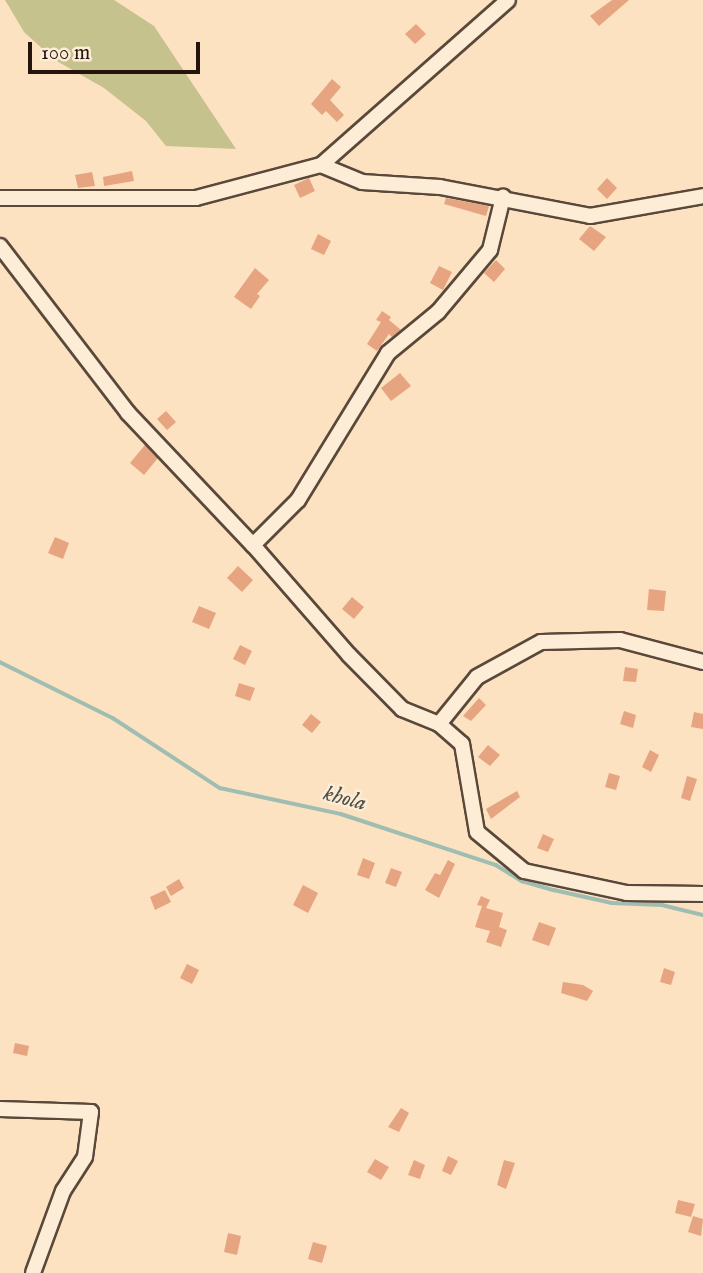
<!DOCTYPE html>
<style>
body{margin:0}
#map{position:relative;width:703px;height:1273px;overflow:hidden;background:#fce2c0;font-family:"IM FELL English",serif}
div>[style]{position:absolute}
[style*='--x']{left:calc(var(--x)*1px);top:calc(var(--y)*1px);width:calc(var(--w)*1px);rotate:calc(var(--a)*1deg)}
.green>*{inset:0;background:#c5c28e}
.stream>*{height:3.5px;margin:-1.75px;padding:0 1.75px;transform-origin:1.75px;border-radius:1.75px;background:#9fbeb1}
.building>*{inset:0;background:#e7a481}
.roads{filter:drop-shadow(2px 0 #5a483a) drop-shadow(-2px 0 #5a483a) drop-shadow(0 2px #5a483a) drop-shadow(0 -2px #5a483a)}
.minor>*{height:14px;margin:-7px;padding:0 7px;transform-origin:7px;border-radius:7px;background:#fdecd6}
span{translate:-50% -50%;white-space:nowrap;text-align:center;line-height:1.15;-webkit-text-stroke:5px #fdecd6;paint-order:stroke}
.water-label{font-size:23px;color:#4f5046;font-style:italic}
.scale{position:absolute;left:28px;top:42px;width:172px;height:32px;box-sizing:border-box;border:4px solid #24140d;border-top:0;padding-left:9px;font-size:21px;line-height:24px;white-space:nowrap;color:#24140d;-webkit-text-stroke:5px #fdecd6;paint-order:stroke}
</style>
<div id="map">
<div class="green">
<i style="clip-path:polygon(5px 0,114px 0,154px 26px,236px 149px,166px 146px,146px 121px,104px 88px,55px 60px,24px 32px)"></i>
</div>
<div class="stream">
<i style="--x:0;--y:662;--w:126;--a:26.4"></i>
<i style="--x:113;--y:718;--w:128;--a:33.2"></i>
<i style="--x:220;--y:788;--w:124;--a:12.1"></i>
<i style="--x:341;--y:814;--w:163;--a:18.2"></i>
<i style="--x:496;--y:865;--w:31;--a:32"></i>
<i style="--x:522;--y:881;--w:33;--a:16"></i>
<i style="--x:554;--y:890;--w:59;--a:12.6"></i>
<i style="--x:612;--y:903;--w:50;--a:2.3"></i>
<i style="--x:662;--y:905;--w:42;--a:13.7"></i>
</div>
<div class="building">
<i style="clip-path:polygon(612px 0,629px 0,599px 26px,590px 16px)"></i>
<i style="clip-path:polygon(416px 24px,426px 34px,415px 44px,405px 34px)"></i>
<i style="clip-path:polygon(332px 79px,341px 87px,330px 100px,344px 115px,337px 122px,326px 111px,322px 115px,311px 104px)"></i>
<i style="clip-path:polygon(132px 171px,134px 181px,104px 186px,103px 177px)"></i>
<i style="clip-path:polygon(92px 172px,95px 186px,78px 188px,75px 175px)"></i>
<i style="clip-path:polygon(309px 178px,315px 191px,300px 198px,294px 185px)"></i>
<i style="clip-path:polygon(607px 178px,617px 188px,607px 199px,597px 189px)"></i>
<i style="clip-path:polygon(446px 198px,489px 206px,486px 216px,444px 204px)"></i>
<i style="clip-path:polygon(590px 226px,606px 237px,594px 251px,579px 239px)"></i>
<i style="clip-path:polygon(318px 234px,331px 241px,324px 255px,311px 249px)"></i>
<i style="clip-path:polygon(496px 260px,505px 269px,494px 282px,484px 273px)"></i>
<i style="clip-path:polygon(439px 266px,452px 272px,443px 290px,430px 283px)"></i>
<i style="clip-path:polygon(255px 268px,269px 280px,257px 294px,260px 296px,251px 309px,234px 297px)"></i>
<i style="clip-path:polygon(382px 311px,391px 317px,389px 320px,401px 330px,392px 337px,389px 334px,377px 351px,367px 344px,381px 322px,376px 320px)"></i>
<i style="clip-path:polygon(400px 373px,411px 386px,391px 401px,381px 388px)"></i>
<i style="clip-path:polygon(166px 411px,176px 422px,167px 430px,157px 419px)"></i>
<i style="clip-path:polygon(145px 445px,158px 458px,144px 475px,130px 463px)"></i>
<i style="clip-path:polygon(55px 537px,69px 543px,63px 559px,48px 553px)"></i>
<i style="clip-path:polygon(238px 566px,253px 580px,242px 592px,227px 578px)"></i>
<i style="clip-path:polygon(649px 589px,666px 591px,664px 611px,647px 610px)"></i>
<i style="clip-path:polygon(352px 597px,364px 607px,354px 619px,342px 609px)"></i>
<i style="clip-path:polygon(199px 606px,216px 613px,209px 629px,192px 622px)"></i>
<i style="clip-path:polygon(240px 645px,252px 651px,245px 665px,233px 659px)"></i>
<i style="clip-path:polygon(625px 667px,638px 669px,636px 682px,623px 681px)"></i>
<i style="clip-path:polygon(239px 683px,255px 688px,250px 701px,235px 696px)"></i>
<i style="clip-path:polygon(479px 698px,486px 705px,471px 721px,463px 716px)"></i>
<i style="clip-path:polygon(624px 711px,636px 715px,633px 728px,620px 724px)"></i>
<i style="clip-path:polygon(694px 712px,703px 714px,703px 729px,691px 727px)"></i>
<i style="clip-path:polygon(311px 714px,321px 722px,312px 733px,302px 725px)"></i>
<i style="clip-path:polygon(488px 745px,500px 755px,490px 766px,478px 757px)"></i>
<i style="clip-path:polygon(650px 750px,659px 755px,651px 772px,642px 767px)"></i>
<i style="clip-path:polygon(609px 773px,620px 776px,616px 790px,605px 787px)"></i>
<i style="clip-path:polygon(687px 776px,697px 779px,690px 801px,681px 798px)"></i>
<i style="clip-path:polygon(517px 791px,520px 797px,491px 819px,486px 809px)"></i>
<i style="clip-path:polygon(543px 834px,554px 839px,548px 852px,537px 848px)"></i>
<i style="clip-path:polygon(363px 858px,375px 863px,369px 879px,357px 875px)"></i>
<i style="clip-path:polygon(448px 860px,455px 864px,439px 898px,425px 890px,435px 873px,440px 875px)"></i>
<i style="clip-path:polygon(391px 868px,402px 872px,396px 887px,385px 883px)"></i>
<i style="clip-path:polygon(179px 879px,184px 888px,171px 896px,166px 887px)"></i>
<i style="clip-path:polygon(303px 885px,318px 893px,308px 913px,293px 905px)"></i>
<i style="clip-path:polygon(165px 890px,171px 902px,155px 910px,150px 897px)"></i>
<i style="clip-path:polygon(481px 896px,490px 900px,486px 908px,503px 913px,499px 927px,507px 930px,501px 947px,486px 942px,490px 931px,475px 927px,482px 906px,477px 905px)"></i>
<i style="clip-path:polygon(539px 922px,556px 928px,549px 946px,532px 940px)"></i>
<i style="clip-path:polygon(187px 964px,199px 970px,192px 984px,180px 978px)"></i>
<i style="clip-path:polygon(664px 968px,675px 972px,671px 985px,660px 982px)"></i>
<i style="clip-path:polygon(563px 982px,583px 985px,593px 991px,587px 1001px,561px 993px)"></i>
<i style="clip-path:polygon(15px 1043px,29px 1046px,27px 1056px,13px 1053px)"></i>
<i style="clip-path:polygon(401px 1108px,409px 1113px,399px 1132px,388px 1127px)"></i>
<i style="clip-path:polygon(448px 1156px,458px 1161px,451px 1175px,442px 1171px)"></i>
<i style="clip-path:polygon(375px 1159px,389px 1167px,381px 1180px,367px 1172px)"></i>
<i style="clip-path:polygon(414px 1160px,425px 1165px,420px 1179px,408px 1175px)"></i>
<i style="clip-path:polygon(504px 1160px,515px 1163px,506px 1189px,497px 1185px)"></i>
<i style="clip-path:polygon(678px 1200px,695px 1204px,691px 1217px,675px 1213px)"></i>
<i style="clip-path:polygon(693px 1216px,703px 1219px,701px 1236px,688px 1232px)"></i>
<i style="clip-path:polygon(228px 1233px,241px 1236px,237px 1255px,224px 1252px)"></i>
<i style="clip-path:polygon(313px 1242px,327px 1246px,322px 1263px,308px 1259px)"></i>
</div>
<div class="roads">
<div class="minor">
<i style="--x:321;--y:165;--w:44;--a:22.5"></i>
<i style="--x:362;--y:182;--w:78;--a:3.7"></i>
<i style="--x:440;--y:187;--w:153;--a:10.9"></i>
<i style="--x:590;--y:216;--w:115;--a:-10"></i>
<i style="--x:0;--y:198;--w:196;--a:0"></i>
<i style="--x:196;--y:198;--w:129;--a:-14.8"></i>
<i style="--x:321;--y:165;--w:249;--a:-41.4"></i>
<i style="--x:0;--y:246;--w:210;--a:52.5"></i>
<i style="--x:128;--y:413;--w:182;--a:46.6"></i>
<i style="--x:253;--y:545;--w:146;--a:48.9"></i>
<i style="--x:349;--y:655;--w:76;--a:45.5"></i>
<i style="--x:402;--y:709;--w:40;--a:22"></i>
<i style="--x:439;--y:724;--w:30;--a:41"></i>
<i style="--x:462;--y:744;--w:89;--a:80.3"></i>
<i style="--x:477;--y:832;--w:61;--a:39.7"></i>
<i style="--x:524;--y:871;--w:105;--a:12.1"></i>
<i style="--x:627;--y:893;--w:76;--a:0.8"></i>
<i style="--x:253;--y:545;--w:64;--a:-45"></i>
<i style="--x:298;--y:500;--w:172;--a:-58.5"></i>
<i style="--x:388;--y:353;--w:65;--a:-39.4"></i>
<i style="--x:438;--y:312;--w:81;--a:-50"></i>
<i style="--x:490;--y:250;--w:55;--a:-76.2"></i>
<i style="--x:439;--y:724;--w:60;--a:-51"></i>
<i style="--x:477;--y:677;--w:73;--a:-28.7"></i>
<i style="--x:541;--y:642;--w:79;--a:-1.5"></i>
<i style="--x:620;--y:640;--w:86;--a:14.8"></i>
<i style="--x:0;--y:1109;--w:91;--a:1.9"></i>
<i style="--x:91;--y:1112;--w:45;--a:97.6"></i>
<i style="--x:85;--y:1157;--w:40;--a:122.9"></i>
<i style="--x:63;--y:1191;--w:87;--a:110.1"></i>
</div>
</div>
<div class="water-label">
<span style="left:345px;top:799px;rotate:15deg">khola</span>
</div>
<div class="scale">100 m</div>
</div>
